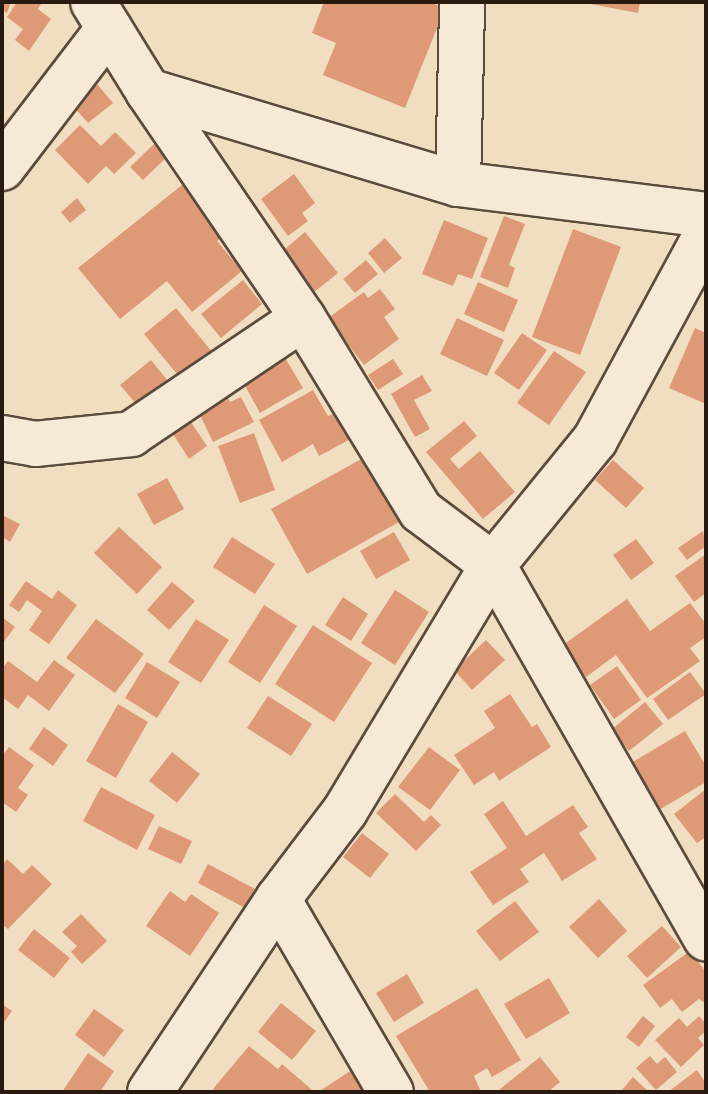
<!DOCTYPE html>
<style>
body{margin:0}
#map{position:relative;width:708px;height:1094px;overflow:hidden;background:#f1dec1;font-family:"IM FELL DW Pica",serif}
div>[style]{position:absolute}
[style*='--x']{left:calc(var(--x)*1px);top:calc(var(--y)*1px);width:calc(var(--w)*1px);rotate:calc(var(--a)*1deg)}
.building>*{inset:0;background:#de9a77}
.roads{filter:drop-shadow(2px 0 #5a4b3c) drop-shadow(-2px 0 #5a4b3c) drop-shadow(0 2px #5a4b3c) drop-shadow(0 -2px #5a4b3c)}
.minor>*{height:44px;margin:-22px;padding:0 22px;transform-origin:22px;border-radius:22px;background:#f6ead7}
span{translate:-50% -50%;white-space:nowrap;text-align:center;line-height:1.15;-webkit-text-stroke:8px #f6ead7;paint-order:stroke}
.frame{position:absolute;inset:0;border:4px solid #281a0f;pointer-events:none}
</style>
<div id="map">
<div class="building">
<i style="clip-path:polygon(2px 2px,11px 2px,7px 13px,2px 10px)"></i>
<i style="clip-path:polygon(17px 2px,38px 2px,41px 4px,38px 9px,51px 19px,29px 51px,15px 40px,23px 29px,7px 17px)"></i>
<i style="clip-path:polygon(324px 2px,429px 2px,445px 8px,405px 108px,323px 75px,336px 43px,312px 33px)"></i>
<i style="clip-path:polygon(580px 2px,640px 2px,638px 13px)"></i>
<i style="clip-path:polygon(97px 84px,113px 103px,88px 123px,72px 105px)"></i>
<i style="clip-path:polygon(80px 125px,101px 146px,115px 132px,136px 153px,114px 174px,106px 166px,88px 184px,55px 150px)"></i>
<i style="clip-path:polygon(154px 144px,167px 157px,143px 180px,130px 167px)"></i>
<i style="clip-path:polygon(294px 174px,315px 203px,302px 213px,308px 221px,288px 236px,261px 199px)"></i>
<i style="clip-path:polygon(182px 185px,223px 236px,217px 241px,242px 271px,192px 312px,167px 281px,120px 319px,78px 268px)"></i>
<i style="clip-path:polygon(77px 198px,86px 210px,70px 223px,61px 212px)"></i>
<i style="clip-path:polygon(504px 216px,525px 224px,509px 265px,515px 268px,508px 288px,480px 277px)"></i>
<i style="clip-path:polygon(444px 220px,488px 238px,472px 279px,458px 274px,453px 286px,422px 274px)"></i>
<i style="clip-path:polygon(573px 229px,621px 247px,580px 355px,532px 337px)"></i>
<i style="clip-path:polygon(305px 232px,338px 273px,313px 293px,280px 253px)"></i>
<i style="clip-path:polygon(385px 238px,402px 258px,384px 273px,368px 253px)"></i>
<i style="clip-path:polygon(366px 260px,378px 274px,355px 293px,343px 279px)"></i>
<i style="clip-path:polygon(243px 280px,262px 304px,221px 338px,201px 314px)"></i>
<i style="clip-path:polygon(478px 282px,518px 300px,504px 332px,464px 314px)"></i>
<i style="clip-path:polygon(380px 289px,395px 309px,384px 317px,399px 339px,364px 365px,328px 318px,364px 292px,368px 298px)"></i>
<i style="clip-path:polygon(176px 308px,218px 359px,186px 385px,144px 334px)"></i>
<i style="clip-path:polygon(457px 318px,504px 340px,487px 376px,440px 354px)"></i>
<i style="clip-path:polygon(695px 328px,706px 333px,706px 404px,669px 388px)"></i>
<i style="clip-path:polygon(522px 333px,547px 350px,519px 390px,494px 373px)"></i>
<i style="clip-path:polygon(554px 351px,586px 372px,549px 425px,517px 403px)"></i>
<i style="clip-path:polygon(284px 356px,303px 388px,260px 413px,237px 371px)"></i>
<i style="clip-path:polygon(393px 359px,403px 374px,378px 390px,368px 375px)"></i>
<i style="clip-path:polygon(151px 360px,172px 386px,138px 406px,120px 385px)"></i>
<i style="clip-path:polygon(422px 375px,432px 391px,414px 400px,430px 429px,415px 437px,391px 394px)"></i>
<i style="clip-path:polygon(224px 390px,230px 402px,241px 397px,254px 422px,213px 442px,195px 405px)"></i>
<i style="clip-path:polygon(313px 390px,328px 416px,343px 409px,358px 435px,319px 456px,313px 444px,282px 462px,259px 420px)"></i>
<i style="clip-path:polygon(186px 415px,207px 446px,189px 459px,168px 426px)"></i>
<i style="clip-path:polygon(464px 421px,477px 436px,450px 459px,459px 469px,480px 451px,515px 492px,483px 519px,426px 452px)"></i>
<i style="clip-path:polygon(254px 433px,275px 490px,240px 503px,218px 446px)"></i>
<i style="clip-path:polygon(363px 458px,399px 522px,307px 574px,271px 509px)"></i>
<i style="clip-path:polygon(613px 460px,644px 488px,626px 508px,595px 480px)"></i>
<i style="clip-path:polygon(167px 478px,184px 509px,154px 525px,137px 494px)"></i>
<i style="clip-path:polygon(2px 515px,20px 524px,10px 542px,2px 537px)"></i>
<i style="clip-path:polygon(119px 527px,162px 567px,137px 594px,94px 553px)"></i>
<i style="clip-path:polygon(703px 531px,706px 546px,687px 560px,678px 548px)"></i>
<i style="clip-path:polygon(394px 532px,410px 560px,376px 579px,360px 551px)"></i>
<i style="clip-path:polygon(232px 537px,275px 564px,255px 594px,213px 567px)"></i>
<i style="clip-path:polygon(636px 539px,654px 563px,631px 580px,613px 555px)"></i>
<i style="clip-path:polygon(706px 554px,706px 593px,694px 602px,675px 576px)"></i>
<i style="clip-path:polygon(26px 581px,52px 599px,58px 590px,77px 605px,49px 644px,29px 630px,42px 611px,27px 600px,19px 612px,9px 605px)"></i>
<i style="clip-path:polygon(172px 582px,195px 601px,169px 630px,147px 610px)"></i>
<i style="clip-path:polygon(395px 590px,429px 612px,395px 665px,361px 643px)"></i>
<i style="clip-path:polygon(343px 597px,368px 614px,351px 641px,325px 625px)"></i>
<i style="clip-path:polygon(627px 599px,650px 631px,690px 603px,706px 624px,706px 637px,690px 648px,700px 661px,647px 698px,616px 655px,586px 677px,563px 645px)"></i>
<i style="clip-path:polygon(264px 605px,297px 626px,260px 683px,228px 662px)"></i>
<i style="clip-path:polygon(2px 617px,15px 627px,2px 644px)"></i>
<i style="clip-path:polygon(96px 619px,144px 654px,115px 693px,66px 658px)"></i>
<i style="clip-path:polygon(196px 619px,229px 640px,201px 683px,168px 662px)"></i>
<i style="clip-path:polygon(313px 625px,372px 663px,334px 722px,275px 684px)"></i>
<i style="clip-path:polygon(486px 640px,505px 660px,472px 690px,454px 670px)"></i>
<i style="clip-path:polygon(54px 660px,75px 675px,49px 711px,28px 695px,18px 709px,2px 697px,2px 669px,8px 661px,37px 682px)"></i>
<i style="clip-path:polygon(147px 662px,180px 682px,157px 718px,125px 698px)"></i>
<i style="clip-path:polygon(617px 666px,641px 700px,614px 719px,590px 685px)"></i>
<i style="clip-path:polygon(690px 672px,706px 694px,668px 720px,653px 699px)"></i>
<i style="clip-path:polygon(510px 694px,532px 727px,537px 724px,551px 747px,499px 781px,494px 772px,474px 785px,454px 755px,495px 728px,484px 711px)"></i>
<i style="clip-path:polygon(268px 696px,312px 724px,291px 756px,247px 728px)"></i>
<i style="clip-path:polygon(645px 702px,663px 724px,629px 751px,611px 730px)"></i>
<i style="clip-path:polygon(118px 704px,148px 722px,116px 778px,86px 761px)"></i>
<i style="clip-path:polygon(44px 727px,68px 745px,53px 766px,29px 749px)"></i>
<i style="clip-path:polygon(685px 731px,706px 766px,706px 782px,659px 810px,631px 763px)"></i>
<i style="clip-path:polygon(9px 747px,34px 765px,18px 788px,28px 795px,16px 812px,2px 802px,2px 756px)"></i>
<i style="clip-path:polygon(429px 747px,460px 770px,430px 810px,398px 787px)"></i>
<i style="clip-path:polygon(172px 752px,200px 774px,177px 803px,149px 781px)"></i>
<i style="clip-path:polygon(101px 787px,155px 815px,137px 850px,83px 821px)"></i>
<i style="clip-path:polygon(706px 789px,706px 837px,697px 843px,674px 814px)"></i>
<i style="clip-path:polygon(395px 794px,424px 822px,431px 815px,441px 825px,416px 851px,376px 813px)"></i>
<i style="clip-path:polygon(503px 801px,526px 836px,573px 805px,588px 827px,579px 833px,597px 859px,562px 881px,544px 853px,520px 869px,529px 882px,493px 905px,470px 872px,507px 848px,484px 814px)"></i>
<i style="clip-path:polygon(159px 826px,192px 841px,181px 864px,148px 849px)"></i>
<i style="clip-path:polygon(362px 833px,389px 854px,370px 878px,343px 857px)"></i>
<i style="clip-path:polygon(7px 859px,23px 874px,32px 865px,52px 884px,8px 929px,2px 924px,2px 865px)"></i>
<i style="clip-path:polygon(208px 864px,259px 891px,249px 910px,198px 883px)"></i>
<i style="clip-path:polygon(170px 891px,185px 902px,191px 894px,219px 913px,190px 956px,146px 926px)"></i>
<i style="clip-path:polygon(599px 899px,627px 931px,598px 958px,569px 927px)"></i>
<i style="clip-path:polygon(515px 901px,539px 932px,500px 961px,476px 931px)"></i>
<i style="clip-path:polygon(81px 914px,107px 941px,82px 964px,71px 952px,77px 946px,62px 932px)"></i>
<i style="clip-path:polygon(662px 926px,681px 947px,647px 978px,627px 956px)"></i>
<i style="clip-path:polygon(34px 929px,70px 958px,54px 978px,18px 950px)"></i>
<i style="clip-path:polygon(690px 951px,706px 972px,706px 1004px,699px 999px,682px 1012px,672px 999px,660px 1008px,643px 985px)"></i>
<i style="clip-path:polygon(407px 974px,424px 1003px,394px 1022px,376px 993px)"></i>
<i style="clip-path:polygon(549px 978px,570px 1013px,526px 1039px,504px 1004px)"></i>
<i style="clip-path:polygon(477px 988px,521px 1060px,492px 1077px,487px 1068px,474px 1076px,481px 1092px,430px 1092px,396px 1036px)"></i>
<i style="clip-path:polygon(281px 1003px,316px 1031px,292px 1060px,258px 1032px)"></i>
<i style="clip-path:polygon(2px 1004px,12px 1011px,2px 1025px)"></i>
<i style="clip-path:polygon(94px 1009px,124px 1030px,104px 1057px,75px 1035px)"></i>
<i style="clip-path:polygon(643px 1016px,655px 1026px,639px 1047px,626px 1037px)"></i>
<i style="clip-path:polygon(699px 1016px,706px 1024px,706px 1031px,698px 1038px,704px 1045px,681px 1067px,655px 1040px,679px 1018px,687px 1027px)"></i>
<i style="clip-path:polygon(249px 1046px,278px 1069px,282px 1064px,311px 1089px,309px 1092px,217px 1092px,213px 1089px)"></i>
<i style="clip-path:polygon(88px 1053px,114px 1071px,100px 1092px,62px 1092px)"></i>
<i style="clip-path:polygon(650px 1056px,657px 1064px,665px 1057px,677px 1072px,656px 1090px,636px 1068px)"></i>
<i style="clip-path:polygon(540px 1057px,560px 1082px,548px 1092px,502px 1092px,500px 1089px)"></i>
<i style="clip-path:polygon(361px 1064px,379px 1092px,318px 1092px)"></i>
<i style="clip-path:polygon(697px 1070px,706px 1083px,706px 1092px,668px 1092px)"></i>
<i style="clip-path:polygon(633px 1077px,649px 1092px,620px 1092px)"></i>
</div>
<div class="roads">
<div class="minor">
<i style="--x:93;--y:2;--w:105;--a:58.3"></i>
<i style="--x:148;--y:91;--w:275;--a:55.7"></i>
<i style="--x:303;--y:318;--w:226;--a:58.6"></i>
<i style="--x:421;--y:511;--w:90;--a:36.9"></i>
<i style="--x:493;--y:565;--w:430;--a:60.3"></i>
<i style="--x:148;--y:91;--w:324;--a:16.7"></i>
<i style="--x:458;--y:184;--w:250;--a:7.1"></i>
<i style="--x:2;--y:168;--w:176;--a:-52.6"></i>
<i style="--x:458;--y:184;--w:182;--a:-88.7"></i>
<i style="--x:2;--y:438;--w:34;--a:10"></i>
<i style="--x:35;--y:444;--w:97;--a:-5.9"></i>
<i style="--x:131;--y:434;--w:207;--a:-34"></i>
<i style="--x:278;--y:899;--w:224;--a:59.7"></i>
<i style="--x:150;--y:1092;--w:232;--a:-56.4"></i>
<i style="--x:278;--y:899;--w:111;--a:-52.7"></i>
<i style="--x:345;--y:811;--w:287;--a:-59"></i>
<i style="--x:493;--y:565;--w:161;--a:-50.8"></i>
<i style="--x:595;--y:440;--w:233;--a:-61.6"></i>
</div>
</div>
<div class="frame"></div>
</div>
